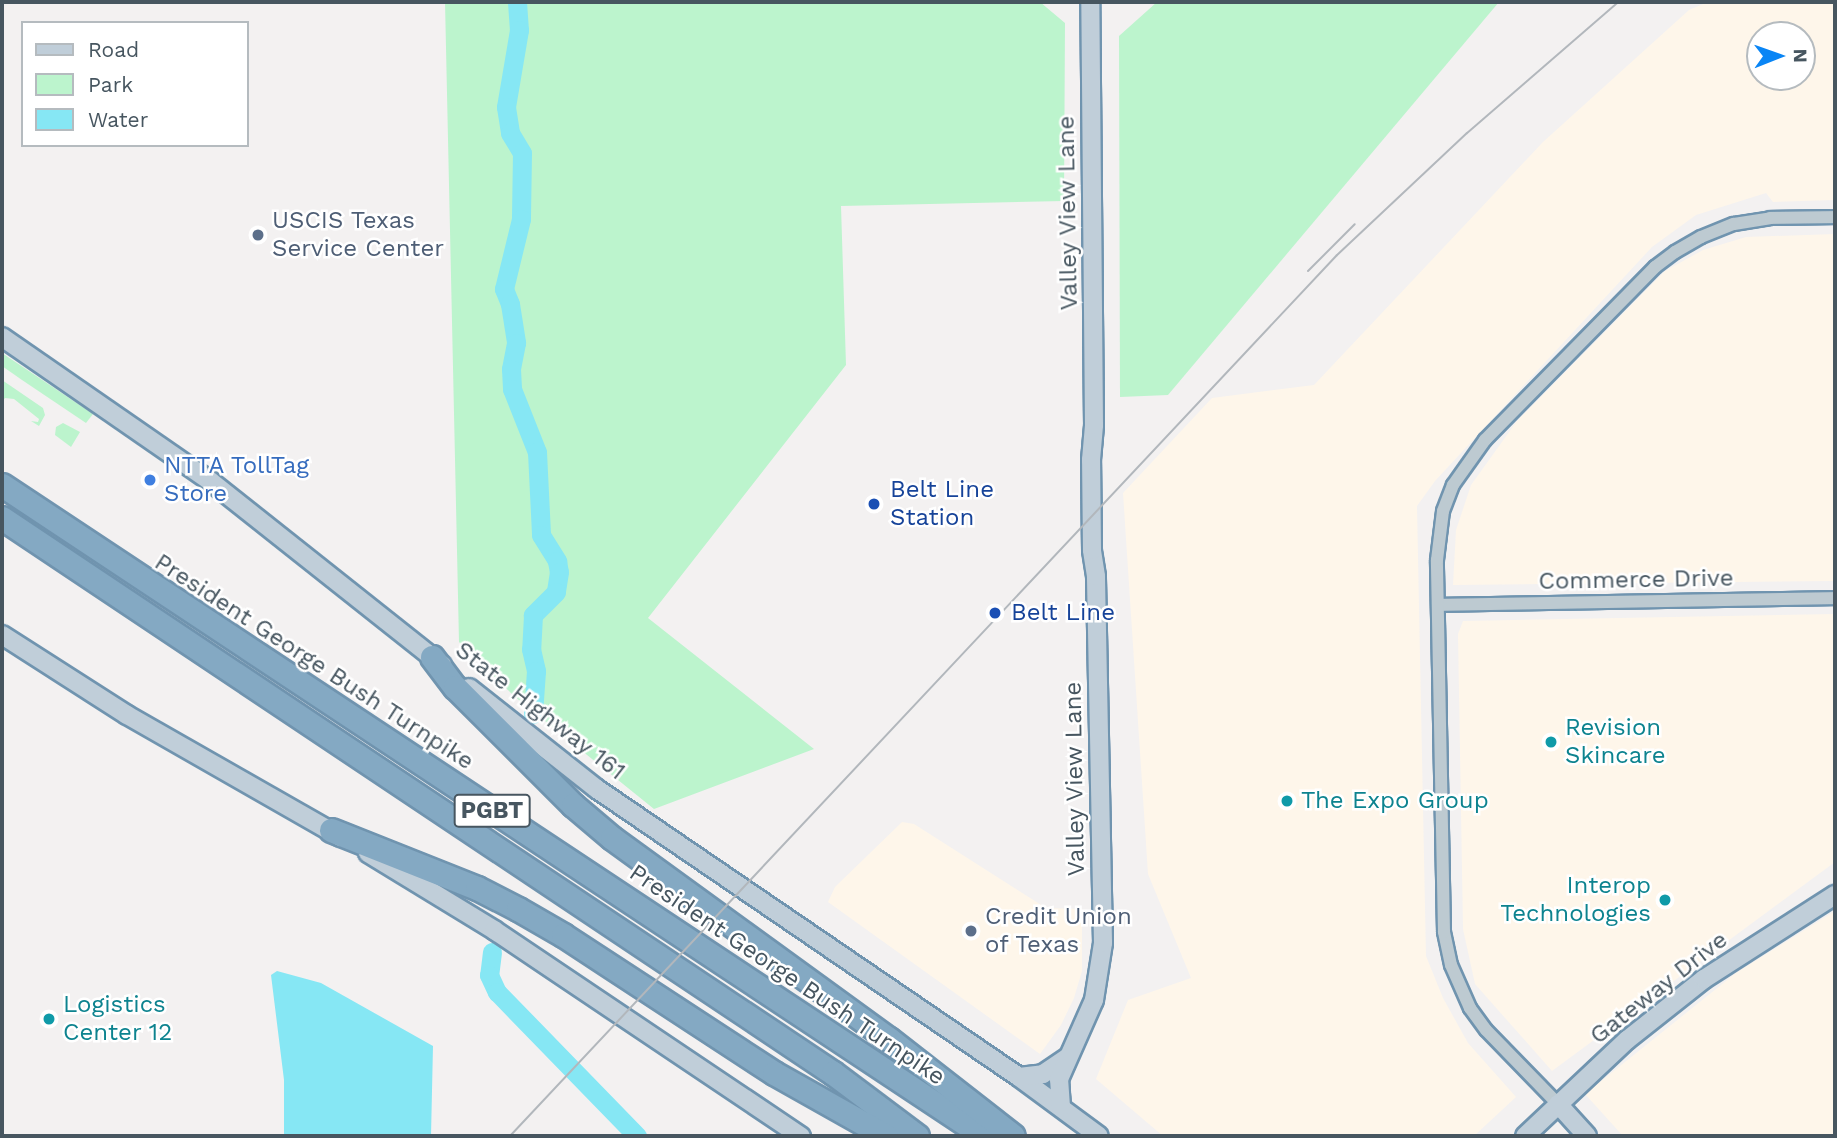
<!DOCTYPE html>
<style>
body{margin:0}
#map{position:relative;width:1837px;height:1138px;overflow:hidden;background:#f3f1f1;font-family:"Work Sans",sans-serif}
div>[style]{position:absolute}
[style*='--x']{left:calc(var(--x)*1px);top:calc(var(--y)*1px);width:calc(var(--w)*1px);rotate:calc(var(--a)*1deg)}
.commercial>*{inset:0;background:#fef6ea}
.green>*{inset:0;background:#bcf4cd}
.water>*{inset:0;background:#86e7f4}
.river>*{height:19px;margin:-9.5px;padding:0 9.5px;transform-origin:9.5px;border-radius:9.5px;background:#86e7f4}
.roads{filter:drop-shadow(2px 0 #7094af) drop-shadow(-2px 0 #7094af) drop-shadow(0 2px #7094af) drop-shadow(0 -2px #7094af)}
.street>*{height:12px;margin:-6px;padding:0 6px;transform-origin:6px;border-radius:6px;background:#bdcad1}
.secondary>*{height:18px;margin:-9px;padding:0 9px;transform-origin:9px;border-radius:9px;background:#c0ced9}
.highway>*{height:23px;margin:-11.5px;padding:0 11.5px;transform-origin:11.5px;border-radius:11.5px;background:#84a9c3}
.tram>*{height:2px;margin:-1px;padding:0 1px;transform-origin:1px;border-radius:1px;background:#b2b7bc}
.dots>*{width:19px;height:19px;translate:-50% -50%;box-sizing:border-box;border:4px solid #fff;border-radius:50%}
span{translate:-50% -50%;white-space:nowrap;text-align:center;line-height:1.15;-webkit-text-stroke:5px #fff;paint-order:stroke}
.shield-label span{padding:2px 5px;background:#fff;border:2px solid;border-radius:5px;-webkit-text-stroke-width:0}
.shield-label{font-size:23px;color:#475660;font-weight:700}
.street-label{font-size:24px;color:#475660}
.service-label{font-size:24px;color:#4e5e75}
.left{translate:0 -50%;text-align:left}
.shop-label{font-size:24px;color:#366cbe}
.transit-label{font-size:24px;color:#164399}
.culture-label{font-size:24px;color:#0d838f}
.right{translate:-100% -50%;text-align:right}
.frame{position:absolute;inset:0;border:4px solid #475660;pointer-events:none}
.legend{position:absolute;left:21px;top:21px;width:228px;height:126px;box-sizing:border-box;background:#fff;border:2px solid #b5bbbf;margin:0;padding:9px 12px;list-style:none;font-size:21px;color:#475660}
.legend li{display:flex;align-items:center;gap:14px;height:35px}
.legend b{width:35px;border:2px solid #b5bbbf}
.north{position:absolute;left:1746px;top:21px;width:70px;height:70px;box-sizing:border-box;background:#fff;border:2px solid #b5bbbf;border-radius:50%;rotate:89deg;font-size:19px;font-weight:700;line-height:28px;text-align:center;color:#475660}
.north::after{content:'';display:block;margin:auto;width:24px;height:32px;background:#0985f5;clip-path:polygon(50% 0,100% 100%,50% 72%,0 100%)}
</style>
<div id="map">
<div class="commercial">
<i style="clip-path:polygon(evenodd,1708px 2px,1835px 2px,1835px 200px,1773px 202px,1766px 193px,1696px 215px,1652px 247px,1435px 481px,1417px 506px,1426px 956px,1443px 998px,1468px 1043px,1516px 1097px,1474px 1136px,1163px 1136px,1096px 1079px,1128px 1000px,1191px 978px,1148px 874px,1123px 493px,1212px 398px,1314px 385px,1543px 142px,1689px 10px,1708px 2px,1802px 35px,1802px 77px,1760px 77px,1760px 35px,1802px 35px)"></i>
<i style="clip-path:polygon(1835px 234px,1835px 581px,1453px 585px,1456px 530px,1471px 485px,1517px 421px,1665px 271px,1703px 250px,1746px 237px)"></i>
<i style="clip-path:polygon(1835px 614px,1835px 862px,1552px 1071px,1475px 984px,1463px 929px,1458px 634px,1463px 621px)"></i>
<i style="clip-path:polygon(902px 822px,914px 824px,1046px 908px,1082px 909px,1082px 971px,1074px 998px,1061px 1025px,1040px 1054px,828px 902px,835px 887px)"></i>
<i style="clip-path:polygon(1835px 911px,1835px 1136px,1623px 1136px,1585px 1094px,1736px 973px)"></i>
</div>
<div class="green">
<i style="clip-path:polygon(445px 2px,1040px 2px,1065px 23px,1064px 201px,841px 206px,846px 365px,648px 618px,814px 749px,654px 809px,514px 696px,459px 642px)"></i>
<i style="clip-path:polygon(1157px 2px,1499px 2px,1168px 395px,1120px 397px,1119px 36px)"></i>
<i style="clip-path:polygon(2px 353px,93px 414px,86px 423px,22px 380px,2px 366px)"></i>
<i style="clip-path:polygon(2px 380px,43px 408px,45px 415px,39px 426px,31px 421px,38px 422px,39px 419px,14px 399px,5px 398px,2px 402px)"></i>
<i style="clip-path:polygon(63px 423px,80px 432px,71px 447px,55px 435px,56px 427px)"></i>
</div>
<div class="water">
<i style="clip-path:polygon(277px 971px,321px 983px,433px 1046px,431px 1136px,284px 1136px,284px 1080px,271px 975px)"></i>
</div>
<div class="river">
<i style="--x:517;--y:2;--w:28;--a:86"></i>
<i style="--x:519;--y:30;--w:78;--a:99.6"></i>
<i style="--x:506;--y:107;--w:26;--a:81"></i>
<i style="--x:510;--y:133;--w:23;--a:59"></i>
<i style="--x:522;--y:153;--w:66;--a:90.9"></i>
<i style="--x:521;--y:219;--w:72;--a:103.7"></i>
<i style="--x:504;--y:289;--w:16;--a:68"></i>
<i style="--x:510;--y:304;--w:39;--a:81"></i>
<i style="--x:516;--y:343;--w:26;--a:101"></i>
<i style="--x:511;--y:369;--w:20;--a:87"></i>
<i style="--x:512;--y:389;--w:68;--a:68.4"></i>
<i style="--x:537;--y:452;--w:83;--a:87.2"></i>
<i style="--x:541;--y:535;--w:31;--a:58"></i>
<i style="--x:557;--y:561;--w:11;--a:80"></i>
<i style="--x:559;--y:572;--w:20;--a:99"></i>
<i style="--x:556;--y:592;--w:33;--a:135"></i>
<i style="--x:533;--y:615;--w:34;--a:93"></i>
<i style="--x:531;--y:649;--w:23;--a:77"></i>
<i style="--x:536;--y:671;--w:43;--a:94"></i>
<i style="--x:492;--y:952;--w:23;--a:97"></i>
<i style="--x:489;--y:975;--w:19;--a:65"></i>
<i style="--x:497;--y:992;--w:201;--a:45.8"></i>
</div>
<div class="roads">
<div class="street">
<i style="--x:1438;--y:605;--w:397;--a:-1"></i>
<i style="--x:1558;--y:1104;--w:103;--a:-134.2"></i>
<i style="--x:1486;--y:1030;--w:27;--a:-126"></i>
<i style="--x:1470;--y:1008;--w:47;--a:-113.8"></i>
<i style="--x:1451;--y:965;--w:34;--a:-102"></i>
<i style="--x:1444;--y:932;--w:372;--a:-91.1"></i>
<i style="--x:1437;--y:560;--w:49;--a:-83"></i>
<i style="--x:1443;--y:511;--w:28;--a:-69"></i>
<i style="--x:1453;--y:485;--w:55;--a:-54.6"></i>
<i style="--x:1485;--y:440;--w:243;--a:-45.5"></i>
<i style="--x:1655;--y:267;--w:25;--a:-37"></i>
<i style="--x:1675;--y:252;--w:30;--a:-30"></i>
<i style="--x:1701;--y:237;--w:35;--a:-22"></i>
<i style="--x:1734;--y:224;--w:36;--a:-9"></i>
<i style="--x:1770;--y:218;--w:65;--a:-0.9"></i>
</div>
<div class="secondary">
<i style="--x:2;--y:337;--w:253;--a:34.7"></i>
<i style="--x:210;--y:481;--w:296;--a:38.4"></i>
<i style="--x:2;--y:635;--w:148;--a:32.6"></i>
<i style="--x:127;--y:715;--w:246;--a:29.7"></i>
<i style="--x:469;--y:688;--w:163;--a:38.3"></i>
<i style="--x:597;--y:789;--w:511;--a:34.31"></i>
<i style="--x:1019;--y:1077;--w:99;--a:36.4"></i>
<i style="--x:368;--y:853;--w:148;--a:31.4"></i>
<i style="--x:494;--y:930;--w:370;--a:33.9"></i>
<i style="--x:1019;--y:1077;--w:24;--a:-7"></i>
<i style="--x:1043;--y:1074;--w:29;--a:-34"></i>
<i style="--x:1558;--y:1104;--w:43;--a:47.8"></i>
<i style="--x:1061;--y:1107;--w:28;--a:-94"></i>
<i style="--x:1059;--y:1079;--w:86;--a:-66.1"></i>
<i style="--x:1094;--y:1000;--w:58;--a:-81"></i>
<i style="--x:1103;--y:943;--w:367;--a:-91.1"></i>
<i style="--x:1096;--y:576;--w:26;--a:-99"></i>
<i style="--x:1092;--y:550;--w:90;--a:-90.6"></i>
<i style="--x:1091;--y:460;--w:35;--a:-85"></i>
<i style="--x:1094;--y:425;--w:423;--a:-90.5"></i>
<i style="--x:1525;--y:1136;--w:140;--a:-43.3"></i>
<i style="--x:1627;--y:1040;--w:98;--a:-38.4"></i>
<i style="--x:1704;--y:979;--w:156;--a:-32.7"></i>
</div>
<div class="highway">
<i style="--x:2;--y:485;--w:1178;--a:33.54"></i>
<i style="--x:2;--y:518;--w:999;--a:33.74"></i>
<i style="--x:833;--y:1073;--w:105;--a:36.9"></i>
<i style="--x:432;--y:657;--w:38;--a:53"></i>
<i style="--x:455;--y:687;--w:167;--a:45"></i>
<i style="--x:573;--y:805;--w:51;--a:40.2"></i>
<i style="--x:612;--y:838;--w:342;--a:36"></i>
<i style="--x:889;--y:1039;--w:157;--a:38"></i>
<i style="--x:331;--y:830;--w:157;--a:21.7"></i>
<i style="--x:477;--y:888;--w:46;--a:27.1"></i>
<i style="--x:518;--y:909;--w:52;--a:30"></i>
<i style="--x:563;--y:935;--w:252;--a:33.2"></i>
<i style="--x:774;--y:1073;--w:129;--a:29.4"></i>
</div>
</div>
<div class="tram">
<i style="--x:1308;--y:271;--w:66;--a:-45"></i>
<i style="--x:510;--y:1136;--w:1208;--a:-46.81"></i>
<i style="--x:1337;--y:255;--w:178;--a:-43.2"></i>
<i style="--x:1467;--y:133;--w:200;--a:-40.9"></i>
</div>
<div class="dots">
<i style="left:258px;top:235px;background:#5c6f8a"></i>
<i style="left:150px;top:480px;background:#3f7fe0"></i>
<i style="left:874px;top:504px;background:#1a4fb4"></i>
<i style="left:995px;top:613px;background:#1a4fb4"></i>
<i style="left:1551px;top:742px;background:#0f9aa8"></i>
<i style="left:1287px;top:801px;background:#0f9aa8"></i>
<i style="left:1665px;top:900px;background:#0f9aa8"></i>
<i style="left:971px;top:931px;background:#5c6f8a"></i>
<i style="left:49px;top:1019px;background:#0f9aa8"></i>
</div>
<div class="shield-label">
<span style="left:492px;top:811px">PGBT</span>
</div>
<div class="street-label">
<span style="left:1068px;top:213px;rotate:-91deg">Valley View Lane</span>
<span style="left:1636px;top:580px;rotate:-1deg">Commerce Drive</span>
<span style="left:314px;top:662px;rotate:33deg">President George Bush Turnpike</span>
<span style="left:540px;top:711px;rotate:38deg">State Highway 161</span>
<span style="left:1075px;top:779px;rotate:-91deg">Valley View Lane</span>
<span style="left:787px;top:975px;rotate:34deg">President George Bush Turnpike</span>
<span style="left:1659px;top:988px;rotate:-38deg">Gateway Drive</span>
</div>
<div class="service-label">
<span class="left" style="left:272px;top:235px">USCIS Texas<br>Service Center</span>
<span class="left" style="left:985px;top:931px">Credit Union<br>of Texas</span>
</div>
<div class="shop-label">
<span class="left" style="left:164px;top:480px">NTTA TollTag<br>Store</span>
</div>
<div class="transit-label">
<span class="left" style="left:890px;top:504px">Belt Line<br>Station</span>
<span class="left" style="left:1011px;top:613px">Belt Line</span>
</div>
<div class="culture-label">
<span class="left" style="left:1565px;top:742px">Revision<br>Skincare</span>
<span class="left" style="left:1301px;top:801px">The Expo Group</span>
<span class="right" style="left:1651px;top:900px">Interop<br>Technologies</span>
<span class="left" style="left:63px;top:1019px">Logistics<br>Center 12</span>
</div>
<div class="frame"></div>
<ul class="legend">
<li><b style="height:9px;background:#c0ced9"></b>Road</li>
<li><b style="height:19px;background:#bcf4cd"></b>Park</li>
<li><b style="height:19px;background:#86e7f4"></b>Water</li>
</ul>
<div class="north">N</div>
</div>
